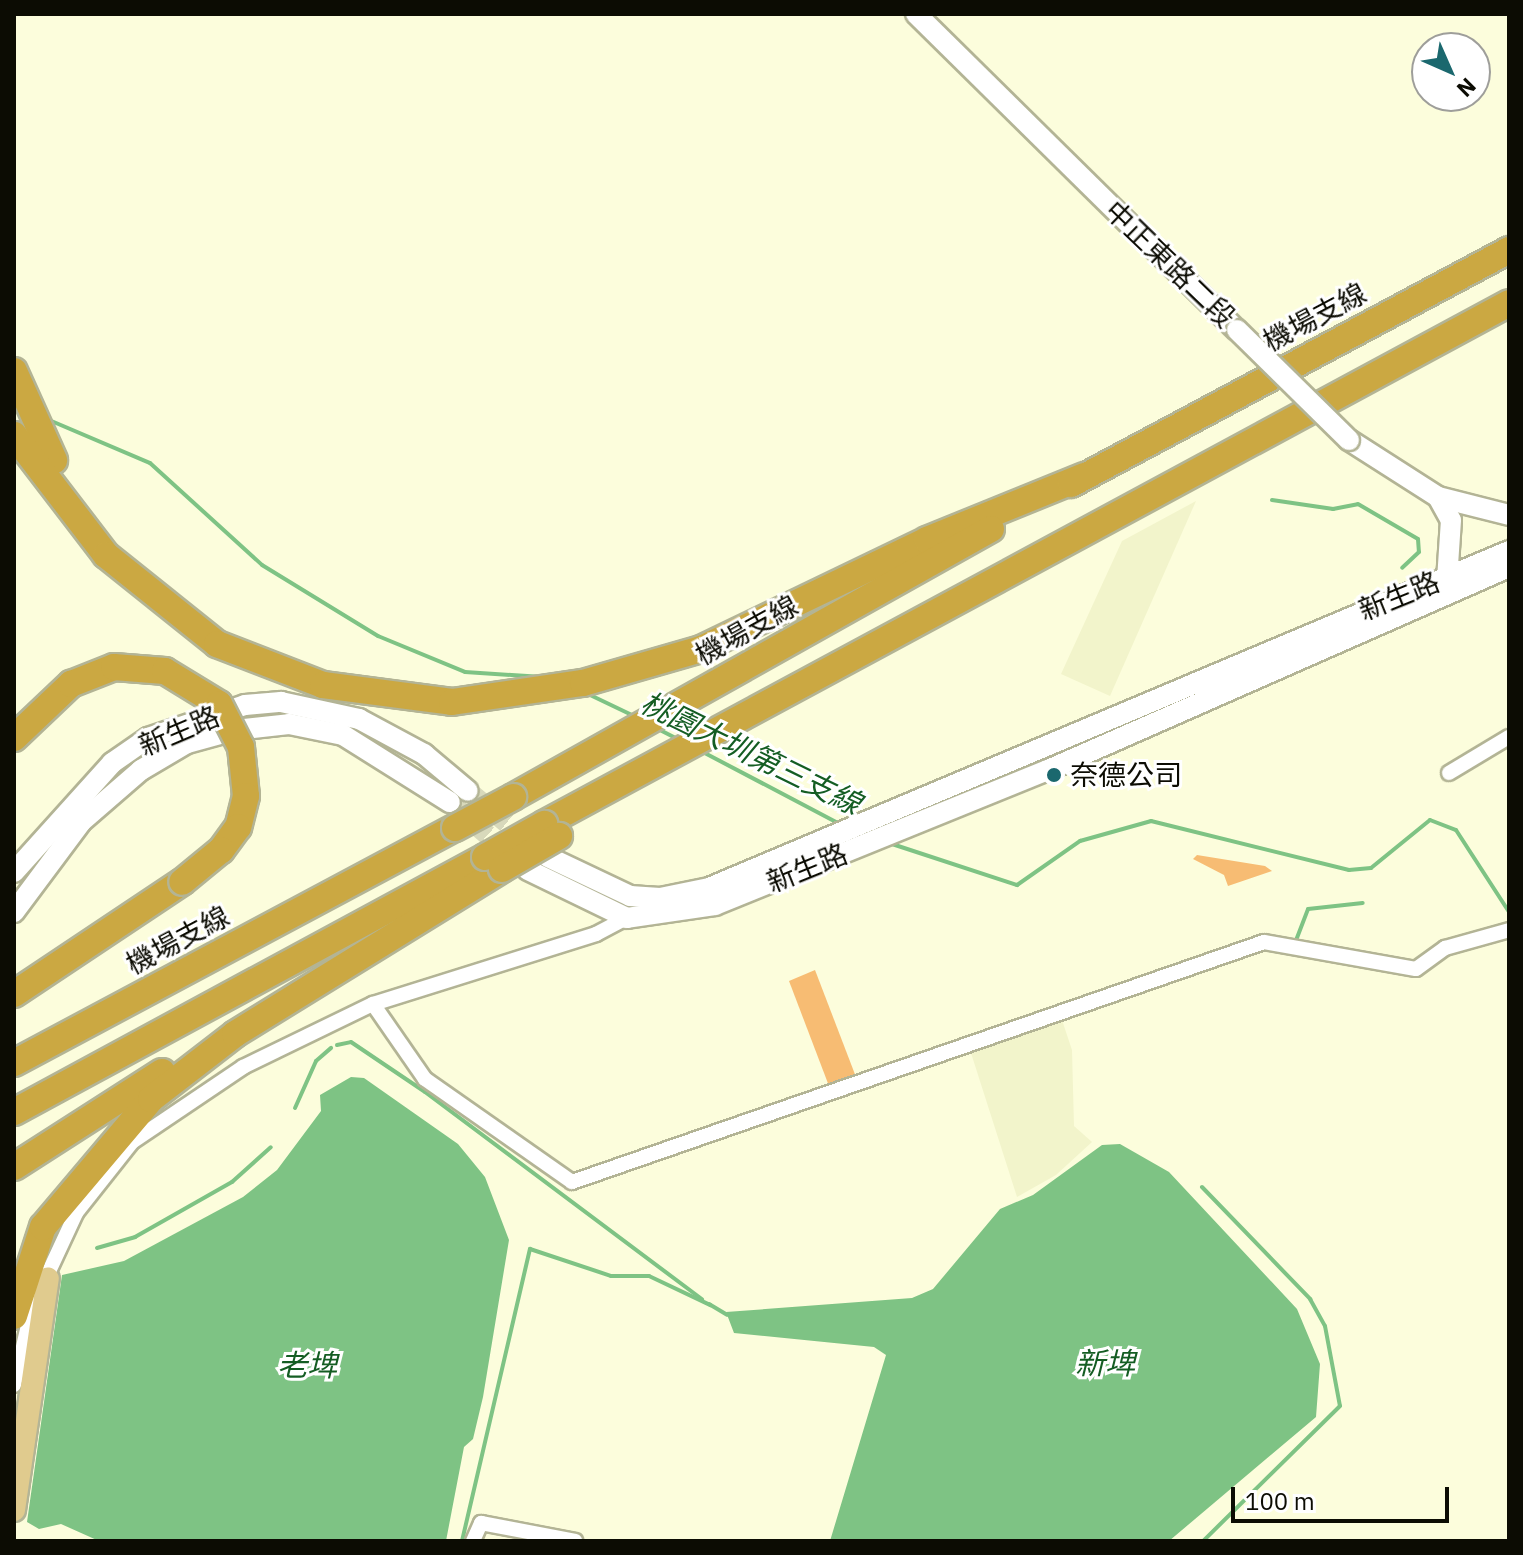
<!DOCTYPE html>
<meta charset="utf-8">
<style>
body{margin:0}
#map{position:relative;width:1523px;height:1555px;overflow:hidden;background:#fcfddc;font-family:"IBM Plex Sans","Noto Sans TC",sans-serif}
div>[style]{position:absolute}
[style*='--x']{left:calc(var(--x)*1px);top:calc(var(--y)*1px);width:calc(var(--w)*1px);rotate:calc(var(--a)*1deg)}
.built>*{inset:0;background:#f2f4cb}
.forest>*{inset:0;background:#f7bc73}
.water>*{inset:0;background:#7ec384}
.stream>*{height:4px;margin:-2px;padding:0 2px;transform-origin:2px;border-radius:2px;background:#7ec384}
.secondary-tunnel>*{height:20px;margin-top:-10px;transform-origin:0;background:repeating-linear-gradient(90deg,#d8d9bb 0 20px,transparent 0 30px)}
.roads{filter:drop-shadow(2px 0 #b3b495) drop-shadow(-2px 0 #b3b495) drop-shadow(0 2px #b3b495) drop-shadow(0 -2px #b3b495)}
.minor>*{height:14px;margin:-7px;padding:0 7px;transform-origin:7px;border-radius:7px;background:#fff}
.secondary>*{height:20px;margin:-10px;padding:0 10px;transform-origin:10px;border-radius:10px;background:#fff}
.primary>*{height:22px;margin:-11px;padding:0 11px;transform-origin:11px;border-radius:11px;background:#e0cb8e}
.motorway>*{height:26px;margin:-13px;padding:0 13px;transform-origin:13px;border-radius:13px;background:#cba842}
.bridges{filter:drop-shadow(2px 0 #b3b495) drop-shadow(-2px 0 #b3b495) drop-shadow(0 2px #b3b495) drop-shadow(0 -2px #b3b495)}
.secondary-bridge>*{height:20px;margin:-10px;padding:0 10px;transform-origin:10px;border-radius:10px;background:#fff}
.motorway-bridge>*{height:26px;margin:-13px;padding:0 13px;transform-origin:13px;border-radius:13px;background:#cba842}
.dots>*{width:22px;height:22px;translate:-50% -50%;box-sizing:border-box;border:4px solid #fff;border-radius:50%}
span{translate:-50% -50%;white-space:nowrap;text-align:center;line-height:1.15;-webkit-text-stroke:6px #fff;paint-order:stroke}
.street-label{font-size:28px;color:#0c0c03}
.poi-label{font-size:28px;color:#0c0c03}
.left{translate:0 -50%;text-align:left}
.water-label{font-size:30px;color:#145d23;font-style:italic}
.frame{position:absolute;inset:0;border:16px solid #0c0c03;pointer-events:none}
.north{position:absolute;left:1411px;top:32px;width:80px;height:80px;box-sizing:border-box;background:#fff;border:2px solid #9e9e9a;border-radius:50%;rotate:135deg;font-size:22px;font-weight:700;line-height:32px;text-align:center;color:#0c0c03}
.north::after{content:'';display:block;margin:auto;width:28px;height:36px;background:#1b686e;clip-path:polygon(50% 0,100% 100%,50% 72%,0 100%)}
.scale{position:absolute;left:1231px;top:1487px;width:218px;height:36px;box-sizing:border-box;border:4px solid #0c0c03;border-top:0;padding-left:10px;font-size:24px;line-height:28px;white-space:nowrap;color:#0c0c03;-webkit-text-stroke:6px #fff;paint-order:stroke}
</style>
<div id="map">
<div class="built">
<i style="clip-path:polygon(1196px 501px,1110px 696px,1061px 674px,1122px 541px)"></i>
<i style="clip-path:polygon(1062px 1020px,1072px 1050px,1074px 1126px,1092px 1142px,1056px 1175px,1017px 1197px,971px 1053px)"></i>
</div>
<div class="forest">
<i style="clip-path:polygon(1197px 855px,1265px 866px,1272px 871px,1228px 886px,1224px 875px,1193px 859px)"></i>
<i style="clip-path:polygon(815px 970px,856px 1077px,829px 1086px,789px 981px)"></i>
</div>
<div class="water">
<i style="clip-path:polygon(351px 1077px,364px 1078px,458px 1144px,485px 1177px,509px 1240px,483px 1397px,473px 1439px,464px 1447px,446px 1541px,99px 1541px,61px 1524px,39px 1529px,27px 1522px,62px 1275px,124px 1261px,243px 1197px,277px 1170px,321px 1111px,320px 1095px)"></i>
<i style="clip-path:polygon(1120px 1144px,1169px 1172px,1297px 1309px,1320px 1364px,1316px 1417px,1169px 1541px,830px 1541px,886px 1355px,874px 1347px,734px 1333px,726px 1312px,912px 1298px,933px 1289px,1000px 1209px,1033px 1195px,1102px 1145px)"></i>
</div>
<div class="stream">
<i style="--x:49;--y:420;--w:110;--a:23.1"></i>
<i style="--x:150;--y:463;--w:151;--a:42.3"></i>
<i style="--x:262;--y:565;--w:136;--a:31.5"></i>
<i style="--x:378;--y:636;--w:94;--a:22.5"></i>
<i style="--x:465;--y:672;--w:78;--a:3.7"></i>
<i style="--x:1272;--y:500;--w:62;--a:8.4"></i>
<i style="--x:1333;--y:509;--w:25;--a:-11"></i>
<i style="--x:1358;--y:504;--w:69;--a:30.3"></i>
<i style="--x:1418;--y:539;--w:13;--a:86"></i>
<i style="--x:1419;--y:552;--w:23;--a:137"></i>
<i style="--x:588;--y:694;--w:51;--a:25.6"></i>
<i style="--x:656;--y:728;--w:27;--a:27"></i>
<i style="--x:699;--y:750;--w:159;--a:27.7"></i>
<i style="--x:889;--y:843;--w:135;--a:18.2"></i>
<i style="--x:1017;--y:885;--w:77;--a:-34.9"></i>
<i style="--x:1080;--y:841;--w:74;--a:-15.7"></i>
<i style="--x:1151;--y:821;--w:204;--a:13.9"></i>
<i style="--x:1349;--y:870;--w:22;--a:-5"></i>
<i style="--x:1371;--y:868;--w:76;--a:-39.1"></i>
<i style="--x:1430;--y:820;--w:28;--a:21"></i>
<i style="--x:1456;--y:830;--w:98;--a:57.1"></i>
<i style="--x:1295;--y:943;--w:36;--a:-69"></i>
<i style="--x:1308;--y:909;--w:55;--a:-6.2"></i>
<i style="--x:337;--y:1045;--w:14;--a:-12"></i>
<i style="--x:351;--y:1042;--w:89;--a:34"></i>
<i style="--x:425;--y:1092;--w:346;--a:36.8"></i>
<i style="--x:295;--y:1108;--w:51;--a:-65.9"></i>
<i style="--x:316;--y:1061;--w:20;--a:-41"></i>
<i style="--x:1202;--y:1187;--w:156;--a:46"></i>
<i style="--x:1310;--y:1299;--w:31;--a:61"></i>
<i style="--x:1325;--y:1326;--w:81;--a:79.4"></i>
<i style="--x:1340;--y:1406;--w:192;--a:135.4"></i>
<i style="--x:97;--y:1248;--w:40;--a:-16"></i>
<i style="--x:135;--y:1237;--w:112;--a:-29.6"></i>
<i style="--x:232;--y:1182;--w:52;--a:-41.9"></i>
<i style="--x:709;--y:1304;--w:21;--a:31"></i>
<i style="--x:462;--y:1541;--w:300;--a:-76.9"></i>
<i style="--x:530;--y:1249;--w:85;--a:18.4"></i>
<i style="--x:611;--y:1276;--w:38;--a:0"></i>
<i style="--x:649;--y:1276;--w:68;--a:25.4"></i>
</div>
<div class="secondary-tunnel">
<i style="--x:468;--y:791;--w:85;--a:39.7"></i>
<i style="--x:450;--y:802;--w:80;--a:41.5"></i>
</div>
<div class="roads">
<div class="minor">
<i style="--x:1449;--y:773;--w:70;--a:-31"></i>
<i style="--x:373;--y:1004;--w:91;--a:55.3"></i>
<i style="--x:425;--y:1079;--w:179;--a:35"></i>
<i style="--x:572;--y:1182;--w:732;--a:-19.13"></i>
<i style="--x:1264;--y:942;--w:154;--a:10.1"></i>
<i style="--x:1416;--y:969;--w:36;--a:-36"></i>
<i style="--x:1445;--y:948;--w:66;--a:-15.7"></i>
<i style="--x:14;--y:1385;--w:79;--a:-76.8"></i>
<i style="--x:32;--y:1308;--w:105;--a:-65.1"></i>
<i style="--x:76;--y:1213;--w:90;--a:-51.7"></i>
<i style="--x:132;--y:1142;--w:134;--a:-34"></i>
<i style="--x:243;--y:1067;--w:144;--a:-25.9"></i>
<i style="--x:373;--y:1004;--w:234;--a:-17.4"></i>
<i style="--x:596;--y:934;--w:41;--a:-27.8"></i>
<i style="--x:473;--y:1541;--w:20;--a:-66"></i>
<i style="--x:481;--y:1523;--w:96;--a:10.8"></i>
</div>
<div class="secondary">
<i style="--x:916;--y:14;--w:450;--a:44.6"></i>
<i style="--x:1349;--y:440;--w:106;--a:32.6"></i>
<i style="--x:1438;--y:497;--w:73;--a:14.2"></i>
<i style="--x:1438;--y:497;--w:26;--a:61"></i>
<i style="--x:1451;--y:520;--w:61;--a:93.8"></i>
<i style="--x:548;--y:857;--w:91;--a:25.4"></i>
<i style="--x:630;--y:896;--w:30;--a:4"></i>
<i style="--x:660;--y:898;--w:50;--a:-11.5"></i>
<i style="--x:709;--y:888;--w:868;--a:-22.84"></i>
<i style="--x:528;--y:870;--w:110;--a:25.9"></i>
<i style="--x:627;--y:918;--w:89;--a:-8.4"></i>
<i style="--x:715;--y:905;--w:359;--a:-22.1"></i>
<i style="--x:1048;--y:770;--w:504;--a:-23.77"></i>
<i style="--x:14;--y:872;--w:147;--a:-48"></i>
<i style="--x:112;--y:763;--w:44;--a:-34.8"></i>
<i style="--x:148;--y:738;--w:102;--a:-18.8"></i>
<i style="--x:245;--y:705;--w:36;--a:-5"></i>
<i style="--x:281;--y:702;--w:80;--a:12.3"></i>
<i style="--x:359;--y:719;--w:74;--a:28.3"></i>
<i style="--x:424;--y:754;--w:57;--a:40.1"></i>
<i style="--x:14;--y:912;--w:112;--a:-53.3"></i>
<i style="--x:81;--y:822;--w:79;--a:-40.9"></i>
<i style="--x:141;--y:770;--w:53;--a:-30.4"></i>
<i style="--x:187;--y:743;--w:50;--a:-15.2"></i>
<i style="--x:235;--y:730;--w:54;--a:-6.3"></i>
<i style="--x:289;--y:724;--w:55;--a:11.5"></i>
<i style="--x:343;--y:735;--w:126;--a:32.1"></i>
</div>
<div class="primary">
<i style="--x:14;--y:1510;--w:234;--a:-81.7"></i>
</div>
<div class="motorway">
<i style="--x:14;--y:371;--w:98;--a:65.8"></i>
<i style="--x:14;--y:435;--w:151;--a:52.5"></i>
<i style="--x:106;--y:555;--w:142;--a:38.7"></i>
<i style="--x:217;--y:644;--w:114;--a:21.1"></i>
<i style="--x:323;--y:685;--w:130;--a:7.5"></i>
<i style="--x:452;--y:702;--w:132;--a:-8.3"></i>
<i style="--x:583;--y:683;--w:123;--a:-16.1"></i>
<i style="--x:701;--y:649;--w:251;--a:-25.7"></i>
<i style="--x:927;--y:540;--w:170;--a:-22.1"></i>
<i style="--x:1071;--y:484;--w:497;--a:-28.1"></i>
<i style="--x:513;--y:797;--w:548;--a:-29.28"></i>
<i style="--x:544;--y:824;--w:1097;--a:-28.36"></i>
<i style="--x:14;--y:994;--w:202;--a:-33.7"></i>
<i style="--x:14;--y:1063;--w:500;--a:-28.1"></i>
<i style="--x:14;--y:1112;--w:536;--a:-28.43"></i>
<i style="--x:14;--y:1167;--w:176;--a:-32.7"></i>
<i style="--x:14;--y:1316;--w:94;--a:-72"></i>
<i style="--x:43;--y:1227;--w:167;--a:-49.8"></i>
<i style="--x:151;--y:1099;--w:106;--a:-37.7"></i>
<i style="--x:235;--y:1034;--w:314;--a:-31.7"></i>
</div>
</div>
<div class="bridges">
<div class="secondary-bridge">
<i style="--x:1237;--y:330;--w:157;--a:44.5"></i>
</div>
<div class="motorway-bridge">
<i style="--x:14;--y:738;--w:79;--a:-43.5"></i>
<i style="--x:71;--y:684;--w:46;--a:-21.6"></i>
<i style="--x:114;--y:667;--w:51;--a:4.5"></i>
<i style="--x:165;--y:671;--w:63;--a:31.4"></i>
<i style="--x:219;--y:704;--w:48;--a:62.9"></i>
<i style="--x:241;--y:747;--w:49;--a:84.2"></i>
<i style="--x:246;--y:796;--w:32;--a:104"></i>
<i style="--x:238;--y:827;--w:29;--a:126"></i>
<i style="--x:221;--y:850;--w:50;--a:140.6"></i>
<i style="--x:455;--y:828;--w:66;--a:-28.1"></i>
<i style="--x:485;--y:857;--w:68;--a:-29.2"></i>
<i style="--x:502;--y:869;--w:66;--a:-30.1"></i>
</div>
</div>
<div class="dots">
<i style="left:1054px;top:775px;background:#1b686e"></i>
</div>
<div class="street-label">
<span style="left:1170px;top:264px;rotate:44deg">中正東路二段</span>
<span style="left:1315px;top:317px;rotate:-28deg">機場支線</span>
<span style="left:1399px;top:596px;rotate:-22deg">新生路</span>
<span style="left:747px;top:630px;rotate:-29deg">機場支線</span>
<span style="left:179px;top:731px;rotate:-23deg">新生路</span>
<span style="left:807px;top:868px;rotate:-22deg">新生路</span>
<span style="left:178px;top:940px;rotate:-28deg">機場支線</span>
</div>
<div class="poi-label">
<span class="left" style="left:1070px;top:775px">奈德公司</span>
</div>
<div class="water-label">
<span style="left:751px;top:753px;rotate:26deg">桃園大圳第三支線</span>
<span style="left:1105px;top:1363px">新埤</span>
<span style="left:307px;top:1365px">老埤</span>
</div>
<div class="frame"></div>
<div class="north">N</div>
<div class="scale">100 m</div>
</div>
